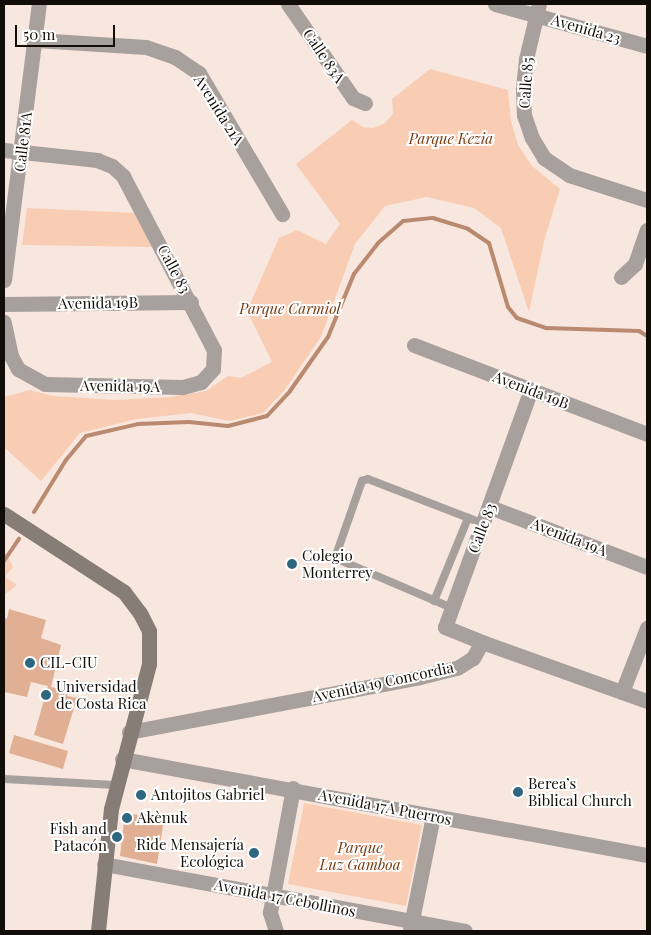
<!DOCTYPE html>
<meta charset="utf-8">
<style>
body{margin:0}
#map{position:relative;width:651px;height:935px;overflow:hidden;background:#f8e7de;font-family:"Playfair Display",serif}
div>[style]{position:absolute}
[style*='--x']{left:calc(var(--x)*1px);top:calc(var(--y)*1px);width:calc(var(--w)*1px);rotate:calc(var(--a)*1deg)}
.green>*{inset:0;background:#f9cdb4}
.stream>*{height:4px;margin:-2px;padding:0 2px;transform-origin:2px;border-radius:2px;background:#b98a70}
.building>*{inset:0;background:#e1b094}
.lane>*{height:8px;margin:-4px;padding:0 4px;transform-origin:4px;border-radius:4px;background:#a7a09d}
.street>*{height:15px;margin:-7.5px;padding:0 7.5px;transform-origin:7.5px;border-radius:7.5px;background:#a7a09d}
.secondary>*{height:15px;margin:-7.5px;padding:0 7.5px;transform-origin:7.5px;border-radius:7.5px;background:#867d77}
.dots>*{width:14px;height:14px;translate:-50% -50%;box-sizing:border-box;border:2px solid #fff;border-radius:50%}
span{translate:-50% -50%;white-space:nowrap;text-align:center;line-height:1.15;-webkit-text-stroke:4px #fff;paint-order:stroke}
.street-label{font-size:15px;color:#130d0a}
.park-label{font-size:15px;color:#763a10;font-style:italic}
.poi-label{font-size:15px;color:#130d0a}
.left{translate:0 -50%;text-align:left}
.right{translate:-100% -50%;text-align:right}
.frame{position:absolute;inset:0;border:5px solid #130d0a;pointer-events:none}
.scale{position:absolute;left:15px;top:25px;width:100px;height:22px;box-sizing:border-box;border:2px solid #130d0a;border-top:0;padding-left:6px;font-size:15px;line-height:18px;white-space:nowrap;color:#130d0a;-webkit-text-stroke:4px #fff;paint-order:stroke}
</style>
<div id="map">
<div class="green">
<i style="clip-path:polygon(430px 69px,508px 90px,511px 121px,518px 145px,532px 166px,560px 189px,544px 241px,529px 312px,501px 228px,474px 208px,427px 197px,385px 206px,355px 244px,321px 337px,284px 391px,263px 413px,229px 421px,191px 413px,137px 419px,80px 433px,41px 481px,5px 448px,4px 397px,30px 390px,53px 396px,115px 400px,170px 397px,206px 391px,228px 376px,241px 378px,272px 362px,247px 311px,279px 238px,297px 230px,326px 244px,340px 224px,296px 164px,352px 120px,363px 127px,373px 128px,385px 123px,393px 114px,392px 99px)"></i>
<i style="clip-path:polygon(27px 208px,136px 213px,155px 247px,22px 245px)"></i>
<i style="clip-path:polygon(4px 551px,13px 567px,5px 577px,17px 585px,4px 595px)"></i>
<i style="clip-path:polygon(304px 803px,422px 825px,406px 906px,288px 884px)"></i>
</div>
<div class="stream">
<i style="--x:34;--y:512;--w:61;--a:-58.4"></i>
<i style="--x:66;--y:460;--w:31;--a:-50"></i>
<i style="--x:86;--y:436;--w:53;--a:-13"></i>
<i style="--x:138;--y:424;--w:51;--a:-2.2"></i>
<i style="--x:189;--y:422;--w:39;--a:6"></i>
<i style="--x:228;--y:426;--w:40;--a:-14.4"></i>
<i style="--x:267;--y:416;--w:34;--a:-47"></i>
<i style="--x:290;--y:391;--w:66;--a:-54.9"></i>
<i style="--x:328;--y:337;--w:68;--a:-67.6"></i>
<i style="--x:354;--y:274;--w:39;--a:-52"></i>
<i style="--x:378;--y:243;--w:33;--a:-41"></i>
<i style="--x:403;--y:221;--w:30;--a:-6"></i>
<i style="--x:433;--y:218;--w:37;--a:17"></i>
<i style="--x:468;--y:229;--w:25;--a:34"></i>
<i style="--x:489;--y:243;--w:67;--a:73.5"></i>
<i style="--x:508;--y:307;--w:14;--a:51"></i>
<i style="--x:517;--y:318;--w:31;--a:19"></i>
<i style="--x:546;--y:328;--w:93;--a:1.8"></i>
<i style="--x:639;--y:331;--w:9;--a:32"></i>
<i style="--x:4;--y:561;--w:27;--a:-56"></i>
</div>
<div class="building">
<i style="clip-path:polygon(9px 609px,46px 620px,41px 638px,61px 645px,51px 687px,68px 691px,67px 696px,77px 698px,63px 744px,34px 735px,48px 686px,31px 682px,27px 697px,4px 692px,4px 617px,7px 619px)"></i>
<i style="clip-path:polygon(14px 735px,68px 751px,63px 769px,9px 753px)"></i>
<i style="clip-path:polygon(125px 813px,164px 819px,157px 864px,120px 856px)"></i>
</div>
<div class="lane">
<i style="--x:434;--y:601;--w:90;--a:-67.7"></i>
<i style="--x:452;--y:608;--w:127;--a:-156.9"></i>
<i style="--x:335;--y:558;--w:82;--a:-70.7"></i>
<i style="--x:362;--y:481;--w:6;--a:-18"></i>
<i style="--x:368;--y:479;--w:124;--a:21.2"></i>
<i style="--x:4;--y:779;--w:111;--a:3.1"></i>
</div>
<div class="street">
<i style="--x:288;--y:4;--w:114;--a:55.3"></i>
<i style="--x:353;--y:98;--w:13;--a:23"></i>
<i style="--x:495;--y:4;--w:158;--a:15.4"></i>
<i style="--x:539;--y:4;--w:57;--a:103.3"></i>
<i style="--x:526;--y:59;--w:30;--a:96"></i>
<i style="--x:523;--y:89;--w:26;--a:88"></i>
<i style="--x:524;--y:115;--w:24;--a:71"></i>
<i style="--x:532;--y:138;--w:23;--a:59"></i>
<i style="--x:544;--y:158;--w:30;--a:34"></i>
<i style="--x:569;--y:175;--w:82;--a:17.8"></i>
<i style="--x:36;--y:40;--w:110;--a:3.6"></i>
<i style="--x:146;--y:47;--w:31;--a:19"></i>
<i style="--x:175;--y:57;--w:29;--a:34"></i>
<i style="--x:199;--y:73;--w:164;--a:59.5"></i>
<i style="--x:4;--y:150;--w:94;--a:6.1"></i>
<i style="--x:97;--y:160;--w:16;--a:22"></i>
<i style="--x:112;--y:166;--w:15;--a:42"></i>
<i style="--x:123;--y:176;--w:196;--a:62.4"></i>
<i style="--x:214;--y:350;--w:19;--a:93"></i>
<i style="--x:213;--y:369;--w:18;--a:133"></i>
<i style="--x:201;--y:382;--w:20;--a:165"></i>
<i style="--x:182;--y:387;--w:137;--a:-178.7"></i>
<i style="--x:45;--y:384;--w:31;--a:-151"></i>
<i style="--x:18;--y:369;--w:15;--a:-118"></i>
<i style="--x:11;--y:356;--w:35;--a:-102"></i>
<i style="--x:621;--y:277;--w:19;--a:-43"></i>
<i style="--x:635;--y:264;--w:36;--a:-71"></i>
<i style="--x:4;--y:280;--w:278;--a:-82.8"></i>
<i style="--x:4;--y:304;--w:187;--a:-0.6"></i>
<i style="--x:414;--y:345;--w:249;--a:20.9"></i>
<i style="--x:490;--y:507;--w:168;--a:20.9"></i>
<i style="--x:482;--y:642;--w:40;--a:-158"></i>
<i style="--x:445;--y:627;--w:252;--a:-70.1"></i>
<i style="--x:622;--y:692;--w:69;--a:-68.7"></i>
<i style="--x:129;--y:732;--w:296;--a:-10.7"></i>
<i style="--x:420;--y:677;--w:38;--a:-14"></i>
<i style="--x:457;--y:668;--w:19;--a:-32"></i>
<i style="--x:473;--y:658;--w:18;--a:-61"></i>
<i style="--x:482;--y:642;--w:175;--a:19.7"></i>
<i style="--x:122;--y:759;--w:534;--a:10.36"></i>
<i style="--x:104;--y:864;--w:367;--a:10.5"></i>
<i style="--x:410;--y:930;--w:116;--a:-78.6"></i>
<i style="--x:276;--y:931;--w:20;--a:-108"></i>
<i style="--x:270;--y:912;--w:126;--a:-79.5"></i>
</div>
<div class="secondary">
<i style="--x:4;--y:514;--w:143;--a:33"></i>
<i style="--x:124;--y:592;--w:26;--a:53"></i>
<i style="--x:140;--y:613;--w:20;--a:63"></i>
<i style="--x:149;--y:631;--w:33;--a:90"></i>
<i style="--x:149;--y:664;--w:150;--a:104.7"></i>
<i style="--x:111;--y:809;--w:123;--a:96.1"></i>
</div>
<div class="dots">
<i style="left:292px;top:564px;background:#2f6781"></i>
<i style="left:30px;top:663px;background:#2f6781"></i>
<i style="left:46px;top:695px;background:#2f6781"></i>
<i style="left:518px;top:792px;background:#2f6781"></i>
<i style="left:141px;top:795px;background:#2f6781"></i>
<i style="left:127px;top:818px;background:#2f6781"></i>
<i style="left:117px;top:837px;background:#2f6781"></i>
<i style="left:254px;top:853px;background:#2f6781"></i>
</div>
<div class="street-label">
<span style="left:586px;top:29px;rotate:16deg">Avenida 23</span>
<span style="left:324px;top:56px;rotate:56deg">Calle 83A</span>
<span style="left:526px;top:83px;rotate:-86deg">Calle 85</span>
<span style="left:219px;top:110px;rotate:58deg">Avenida 21A</span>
<span style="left:23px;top:142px;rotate:-83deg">Calle 81A</span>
<span style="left:174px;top:269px;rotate:62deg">Calle 83</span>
<span style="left:98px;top:303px;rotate:-1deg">Avenida 19B</span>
<span style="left:120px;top:386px;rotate:1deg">Avenida 19A</span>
<span style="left:531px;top:390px;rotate:21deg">Avenida 19B</span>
<span style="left:482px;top:528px;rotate:-69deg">Calle 83</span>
<span style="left:569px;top:537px;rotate:21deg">Avenida 19A</span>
<span style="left:383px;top:682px;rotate:-12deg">Avenida 19 Concordia</span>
<span style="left:385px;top:807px;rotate:11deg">Avenida 17A Puerros</span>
<span style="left:285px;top:898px;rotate:11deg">Avenida 17 Cebollinos</span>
</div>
<div class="park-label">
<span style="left:451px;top:139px">Parque Kezia</span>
<span style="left:290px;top:309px">Parque Carmiol</span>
<span style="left:360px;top:856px">Parque<br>Luz Gamboa</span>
</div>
<div class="poi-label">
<span class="left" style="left:302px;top:564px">Colegio<br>Monterrey</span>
<span class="left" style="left:40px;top:663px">CIL-CIU</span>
<span class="left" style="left:56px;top:695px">Universidad<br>de Costa Rica</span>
<span class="left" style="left:528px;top:792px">Berea’s<br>Biblical Church</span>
<span class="left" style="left:151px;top:795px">Antojitos Gabriel</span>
<span class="left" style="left:137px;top:818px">Akènuk</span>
<span class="right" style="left:107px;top:837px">Fish and<br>Patacón</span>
<span class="right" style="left:244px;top:853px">Ride Mensajería<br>Ecológica</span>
</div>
<div class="frame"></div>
<div class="scale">50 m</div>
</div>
